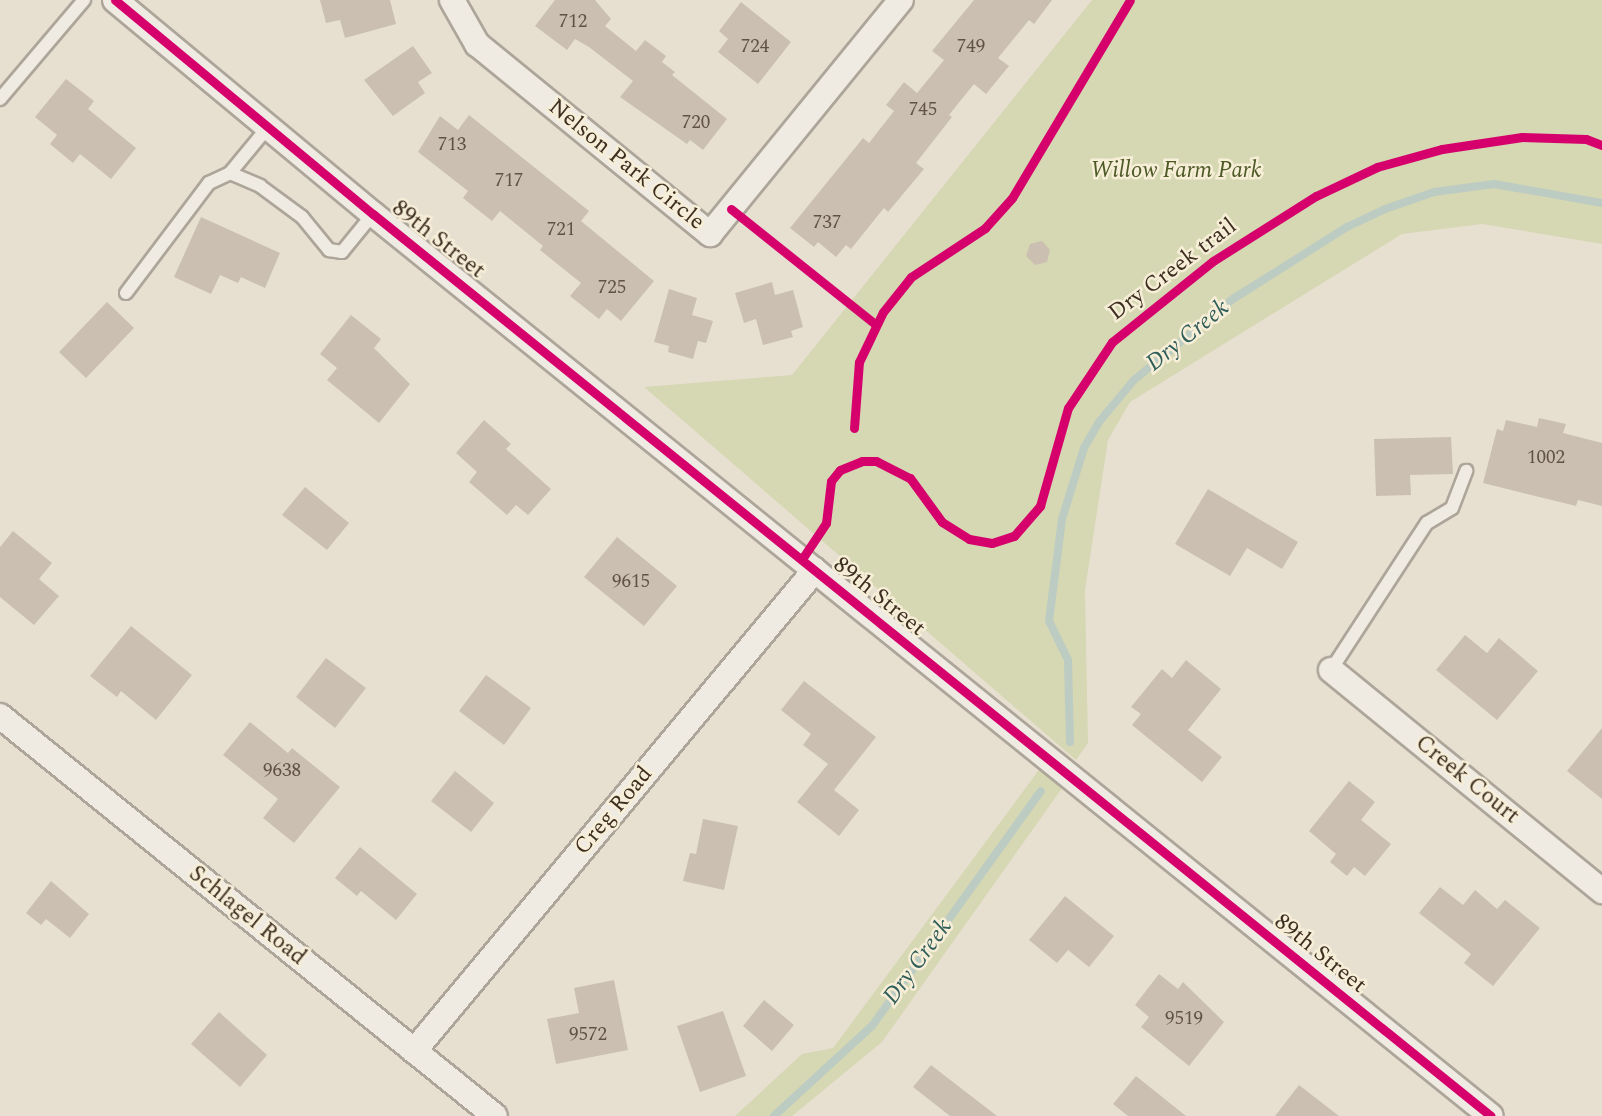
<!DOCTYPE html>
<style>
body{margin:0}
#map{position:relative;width:1602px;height:1116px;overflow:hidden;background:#e7e0d1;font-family:Spectral,serif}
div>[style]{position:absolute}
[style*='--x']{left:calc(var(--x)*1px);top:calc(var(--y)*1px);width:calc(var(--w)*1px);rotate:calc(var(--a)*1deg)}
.green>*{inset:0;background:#d6d7b3}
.stream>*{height:8px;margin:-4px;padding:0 4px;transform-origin:4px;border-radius:4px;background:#bcccc2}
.building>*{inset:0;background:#cbbfb2}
.roads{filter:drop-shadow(2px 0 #ada599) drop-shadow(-2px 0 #ada599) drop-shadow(0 2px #ada599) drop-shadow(0 -2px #ada599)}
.lane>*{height:12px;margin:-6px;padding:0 6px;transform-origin:6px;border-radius:6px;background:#efebe3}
.street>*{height:24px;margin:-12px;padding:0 12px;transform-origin:12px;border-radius:12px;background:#efebe3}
.cycleway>*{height:9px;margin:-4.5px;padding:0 4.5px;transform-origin:4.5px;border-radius:4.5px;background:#d6006c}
span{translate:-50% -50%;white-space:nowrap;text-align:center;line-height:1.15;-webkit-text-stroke:5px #f7eed8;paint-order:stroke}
.number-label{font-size:19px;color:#605244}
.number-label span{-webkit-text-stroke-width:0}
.street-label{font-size:23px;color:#3d2e20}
.park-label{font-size:23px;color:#4d5a26;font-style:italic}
.water-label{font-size:24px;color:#2f5d5a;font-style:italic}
</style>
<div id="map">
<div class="green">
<i style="clip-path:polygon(1092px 0,1602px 0,1602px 244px,1482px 224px,1402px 234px,1130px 402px,1108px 440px,1085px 590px,1088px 743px,1076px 760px,644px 387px,792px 375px)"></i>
<i style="clip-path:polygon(1047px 759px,1070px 777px,882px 1042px,792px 1116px,735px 1116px,802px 1054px,833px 1048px)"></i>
</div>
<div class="stream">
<i style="--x:1070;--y:742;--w:82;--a:-91.4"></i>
<i style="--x:1068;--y:660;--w:43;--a:-116"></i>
<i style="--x:1049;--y:621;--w:103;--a:-82.7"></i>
<i style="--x:1062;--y:519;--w:74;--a:-72.8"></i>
<i style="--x:1084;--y:448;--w:30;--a:-60"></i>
<i style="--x:1099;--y:422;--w:55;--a:-50.2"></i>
<i style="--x:1134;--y:380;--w:128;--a:-39.3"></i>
<i style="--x:1233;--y:299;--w:135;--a:-32.3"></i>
<i style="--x:1347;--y:227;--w:42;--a:-25.3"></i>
<i style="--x:1385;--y:209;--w:52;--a:-19.1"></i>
<i style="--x:1434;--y:192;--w:61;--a:-7.6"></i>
<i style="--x:1494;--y:184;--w:110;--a:10"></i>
<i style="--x:774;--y:1116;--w:133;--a:-42.6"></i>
<i style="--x:872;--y:1026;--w:289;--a:-54.3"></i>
</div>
<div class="building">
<i style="clip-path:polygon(320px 0,390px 0,396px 24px,345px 38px,340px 20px,326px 23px)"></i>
<i style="clip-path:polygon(555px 0,595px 0,611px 19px,605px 26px,636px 51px,645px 40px,666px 56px,662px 62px,675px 72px,672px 75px,727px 119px,703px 150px,690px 140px,687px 144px,620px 97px,633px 81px,589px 47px,575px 39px,567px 50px,535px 26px)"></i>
<i style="clip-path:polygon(974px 0,1052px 0,1034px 24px,1029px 20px,998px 58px,1009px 66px,986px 94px,974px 84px,949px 115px,952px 117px,916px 163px,924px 169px,888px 212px,884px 208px,851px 249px,846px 245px,836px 257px,818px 242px,814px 247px,790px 228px,863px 138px,869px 143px,894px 111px,886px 105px,904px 82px,917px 93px,944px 60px,932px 51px)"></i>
<i style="clip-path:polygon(741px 2px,791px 42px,758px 84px,718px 52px,728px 39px,719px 31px)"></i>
<i style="clip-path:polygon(413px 46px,432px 73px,418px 82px,425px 93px,393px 116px,364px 80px)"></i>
<i style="clip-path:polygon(66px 79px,94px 101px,88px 109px,136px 148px,111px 179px,80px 154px,73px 163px,50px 144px,57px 135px,35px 117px)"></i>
<i style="clip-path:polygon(469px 115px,589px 211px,581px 221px,654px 281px,621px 321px,607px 309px,599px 319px,570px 296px,581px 283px,540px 250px,543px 246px,500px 211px,492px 221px,463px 198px,468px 191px,418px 152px,440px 116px,458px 130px)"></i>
<i style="clip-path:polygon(201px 217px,280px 253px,265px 288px,241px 277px,238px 283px,220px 275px,211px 294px,174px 277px)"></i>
<i style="clip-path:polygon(1042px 241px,1050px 250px,1047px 262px,1035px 265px,1026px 256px,1030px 244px)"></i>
<i style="clip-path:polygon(772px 282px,775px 295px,793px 290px,803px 327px,791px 331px,793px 337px,763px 345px,756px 319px,744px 323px,735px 293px)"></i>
<i style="clip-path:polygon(669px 289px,697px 298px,692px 315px,713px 321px,706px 343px,698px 341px,693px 359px,668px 352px,669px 346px,654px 342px)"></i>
<i style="clip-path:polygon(107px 302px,134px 328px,86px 378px,59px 352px)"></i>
<i style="clip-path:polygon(351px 315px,381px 339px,374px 348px,410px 384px,379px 423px,327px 380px,337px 368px,320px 354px)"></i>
<i style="clip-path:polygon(1539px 418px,1566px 424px,1563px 433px,1602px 443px,1602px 506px,1578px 500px,1576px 506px,1483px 483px,1497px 429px,1503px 431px,1506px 420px,1537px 427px)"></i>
<i style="clip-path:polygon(484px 420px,511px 444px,506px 449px,551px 489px,528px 515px,516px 505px,507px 515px,469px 482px,477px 472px,456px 453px)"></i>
<i style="clip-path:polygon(1451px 437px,1453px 474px,1410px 475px,1411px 495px,1376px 496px,1374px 439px)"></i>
<i style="clip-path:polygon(305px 487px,349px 523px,327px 550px,282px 515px)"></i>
<i style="clip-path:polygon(1208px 489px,1298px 542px,1282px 569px,1247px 548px,1230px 576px,1175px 544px)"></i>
<i style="clip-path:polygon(13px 531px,52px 563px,39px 579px,59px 596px,34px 625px,0 597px,0 547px)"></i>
<i style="clip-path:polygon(617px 537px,677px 586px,644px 626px,584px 577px)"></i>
<i style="clip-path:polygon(131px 626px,192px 675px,156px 720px,121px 691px,117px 697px,90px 676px)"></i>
<i style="clip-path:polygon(1465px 635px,1487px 653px,1499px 638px,1538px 671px,1497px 720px,1436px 670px)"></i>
<i style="clip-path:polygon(326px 658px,366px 688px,335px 728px,296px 697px)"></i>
<i style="clip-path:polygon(1186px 660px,1221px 689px,1188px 730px,1222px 757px,1202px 782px,1132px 725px,1141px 714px,1131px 707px,1162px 669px,1172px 678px)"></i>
<i style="clip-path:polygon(486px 675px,531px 708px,504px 745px,459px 711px)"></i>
<i style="clip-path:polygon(804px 681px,876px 737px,834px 790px,859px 810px,839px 836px,797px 802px,828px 764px,803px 745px,811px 734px,781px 710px)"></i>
<i style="clip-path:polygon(250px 722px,288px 753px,292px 748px,340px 787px,294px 843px,263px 818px,278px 799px,223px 755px)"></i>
<i style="clip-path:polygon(1602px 728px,1602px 799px,1567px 771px)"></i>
<i style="clip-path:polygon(455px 771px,494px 803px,471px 832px,431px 801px)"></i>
<i style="clip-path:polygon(1349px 781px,1375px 802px,1361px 820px,1391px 844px,1365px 876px,1354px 867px,1347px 876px,1330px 862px,1336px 854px,1309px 831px)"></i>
<i style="clip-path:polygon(703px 819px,738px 826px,724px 890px,683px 881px,690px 853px,696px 854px)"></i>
<i style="clip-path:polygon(360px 847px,417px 894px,396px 920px,361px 891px,357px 896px,335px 878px)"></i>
<i style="clip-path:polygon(51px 881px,89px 914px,70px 938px,46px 919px,41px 925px,26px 913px)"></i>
<i style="clip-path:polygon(1440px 887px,1463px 905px,1475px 890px,1497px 909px,1505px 900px,1540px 928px,1493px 986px,1464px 963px,1471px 954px,1419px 913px)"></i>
<i style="clip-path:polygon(1065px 896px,1114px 936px,1089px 967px,1068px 950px,1057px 963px,1029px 940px)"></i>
<i style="clip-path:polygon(1159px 974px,1178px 989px,1183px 982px,1224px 1022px,1189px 1066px,1141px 1027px,1149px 1017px,1135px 1005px)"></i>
<i style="clip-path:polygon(614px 980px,628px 1050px,556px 1064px,547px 1019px,579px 1013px,574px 988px)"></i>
<i style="clip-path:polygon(764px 1000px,794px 1025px,772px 1051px,743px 1026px)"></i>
<i style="clip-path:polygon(723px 1011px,746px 1076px,700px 1092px,677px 1026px)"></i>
<i style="clip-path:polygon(219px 1012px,267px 1055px,240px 1087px,191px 1044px)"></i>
<i style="clip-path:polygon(931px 1065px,997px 1116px,950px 1116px,913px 1087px)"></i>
<i style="clip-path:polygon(1136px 1076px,1186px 1116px,1128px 1116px,1113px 1104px)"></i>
<i style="clip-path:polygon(1299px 1085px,1339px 1116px,1275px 1116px)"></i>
</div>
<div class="roads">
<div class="lane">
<i style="--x:0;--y:99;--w:130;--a:-49.7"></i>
<i style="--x:230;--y:173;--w:60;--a:-50.4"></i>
<i style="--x:126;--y:293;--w:138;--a:-53"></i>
<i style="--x:209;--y:183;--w:23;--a:-25"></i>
<i style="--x:230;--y:173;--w:33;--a:23"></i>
<i style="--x:260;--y:186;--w:52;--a:36.4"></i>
<i style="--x:302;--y:217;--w:43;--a:50.7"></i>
<i style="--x:329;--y:250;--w:13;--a:9"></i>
<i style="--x:342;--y:252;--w:49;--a:-50.8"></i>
<i style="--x:1331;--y:670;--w:176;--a:-56.9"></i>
<i style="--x:1427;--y:523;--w:29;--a:-31"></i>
<i style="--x:1452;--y:508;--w:40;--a:-69"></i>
</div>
<div class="street">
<i style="--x:115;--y:0;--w:335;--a:39.7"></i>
<i style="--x:373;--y:214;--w:1436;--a:38.9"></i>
<i style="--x:452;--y:0;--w:51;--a:60.4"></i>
<i style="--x:477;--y:44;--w:301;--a:39.2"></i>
<i style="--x:710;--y:234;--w:302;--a:-50.8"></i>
<i style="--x:1331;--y:670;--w:350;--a:39.2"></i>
<i style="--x:0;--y:716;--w:636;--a:38.94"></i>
<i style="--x:414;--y:1051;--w:626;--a:-50.18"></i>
</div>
</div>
<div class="cycleway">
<i style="--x:115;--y:0;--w:335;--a:39.7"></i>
<i style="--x:373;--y:214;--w:1436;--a:38.9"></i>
<i style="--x:731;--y:209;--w:184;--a:38.6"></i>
<i style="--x:854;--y:428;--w:66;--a:-85.7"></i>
<i style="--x:859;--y:362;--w:55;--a:-64.4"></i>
<i style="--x:883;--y:312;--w:45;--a:-51.3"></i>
<i style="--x:911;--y:277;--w:89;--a:-33.5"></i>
<i style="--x:985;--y:228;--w:40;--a:-48"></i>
<i style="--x:1012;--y:198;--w:230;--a:-59.2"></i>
<i style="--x:802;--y:559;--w:43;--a:-56.3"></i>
<i style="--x:826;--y:523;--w:42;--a:-83.2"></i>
<i style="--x:831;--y:481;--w:14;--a:-51"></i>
<i style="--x:840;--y:470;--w:24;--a:-22"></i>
<i style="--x:862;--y:461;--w:14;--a:0"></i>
<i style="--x:876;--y:461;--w:38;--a:27"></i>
<i style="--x:910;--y:478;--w:54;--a:54"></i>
<i style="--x:942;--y:522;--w:32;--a:32"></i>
<i style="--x:969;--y:539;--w:23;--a:10"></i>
<i style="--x:992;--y:543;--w:23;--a:-18"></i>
<i style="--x:1014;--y:536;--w:40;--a:-49"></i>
<i style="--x:1040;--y:506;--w:102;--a:-74.1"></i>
<i style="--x:1068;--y:408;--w:79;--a:-56.3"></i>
<i style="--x:1112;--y:342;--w:129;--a:-38.7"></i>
<i style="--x:1213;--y:261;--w:122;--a:-32.3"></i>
<i style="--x:1316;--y:196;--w:68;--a:-25.4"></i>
<i style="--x:1377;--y:167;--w:67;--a:-15.5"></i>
<i style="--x:1442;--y:149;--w:81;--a:-8.5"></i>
<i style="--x:1522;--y:137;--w:64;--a:1.8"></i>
<i style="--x:1586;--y:139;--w:17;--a:21"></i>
</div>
<div class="number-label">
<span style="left:573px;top:22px">712</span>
<span style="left:755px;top:47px">724</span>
<span style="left:971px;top:47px">749</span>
<span style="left:923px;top:110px">745</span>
<span style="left:696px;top:123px">720</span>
<span style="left:452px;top:145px">713</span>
<span style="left:509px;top:181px">717</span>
<span style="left:827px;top:223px">737</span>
<span style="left:561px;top:230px">721</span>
<span style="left:612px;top:288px">725</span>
<span style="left:1546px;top:458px">1002</span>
<span style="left:631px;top:582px">9615</span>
<span style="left:282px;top:771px">9638</span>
<span style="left:1184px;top:1019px">9519</span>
<span style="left:588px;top:1035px">9572</span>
</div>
<div class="street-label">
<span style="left:626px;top:165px;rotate:39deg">Nelson Park Circle</span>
<span style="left:438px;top:240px;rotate:38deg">89th Street</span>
<span style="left:1173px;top:270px;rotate:-37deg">Dry Creek trail</span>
<span style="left:879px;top:597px;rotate:39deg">89th Street</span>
<span style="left:1467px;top:780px;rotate:39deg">Creek Court</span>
<span style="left:614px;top:811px;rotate:-50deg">Creg Road</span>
<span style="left:247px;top:916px;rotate:39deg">Schlagel Road</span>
<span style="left:1320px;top:954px;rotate:39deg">89th Street</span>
</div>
<div class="park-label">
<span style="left:1176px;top:171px">Willow Farm Park</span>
</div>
<div class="water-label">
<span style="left:1188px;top:336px;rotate:-39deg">Dry Creek</span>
<span style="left:918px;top:962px;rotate:-54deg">Dry Creek</span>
</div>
</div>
